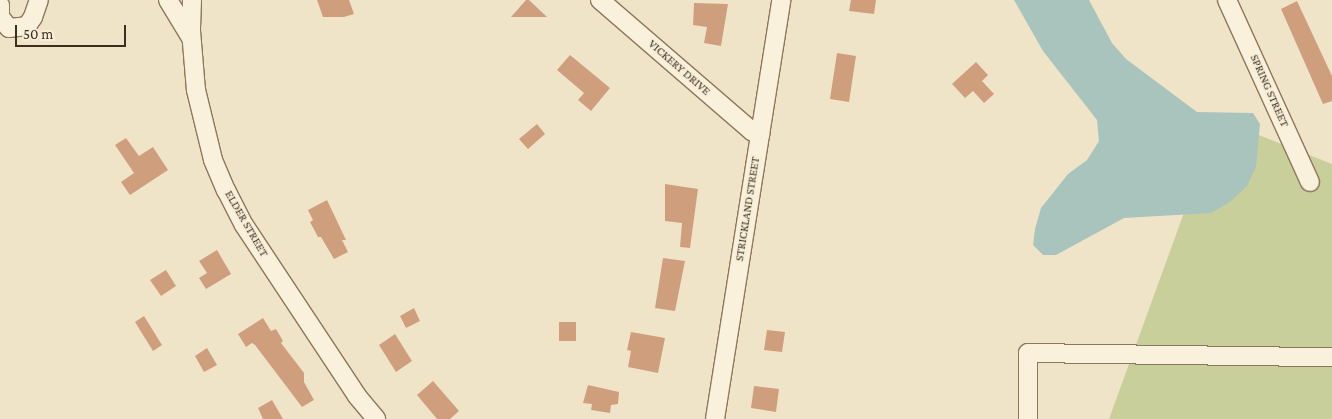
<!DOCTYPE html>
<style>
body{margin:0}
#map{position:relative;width:1332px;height:419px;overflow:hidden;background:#f0e4c8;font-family:"Crimson Pro",serif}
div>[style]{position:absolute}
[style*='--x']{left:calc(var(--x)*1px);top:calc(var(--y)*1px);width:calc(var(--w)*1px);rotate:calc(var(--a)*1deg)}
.green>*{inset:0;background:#c9cf9b}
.water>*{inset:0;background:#a9c4bc}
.building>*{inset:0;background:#cf9f7d}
.roads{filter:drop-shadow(1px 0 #8d765c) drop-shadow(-1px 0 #8d765c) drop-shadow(0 1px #8d765c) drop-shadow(0 -1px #8d765c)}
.minor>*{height:18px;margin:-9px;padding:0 9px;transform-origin:9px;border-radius:9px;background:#faf1dc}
span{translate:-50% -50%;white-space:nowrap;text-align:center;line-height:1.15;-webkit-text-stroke:4px #f7eed8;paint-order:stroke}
.street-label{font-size:12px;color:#3d2e20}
.scale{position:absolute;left:15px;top:25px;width:111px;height:22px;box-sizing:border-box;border:2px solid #3d2e20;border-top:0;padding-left:6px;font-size:15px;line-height:18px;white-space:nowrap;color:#3d2e20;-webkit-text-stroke:4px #f7eed8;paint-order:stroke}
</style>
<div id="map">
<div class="green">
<i style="clip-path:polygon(1218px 119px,1332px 164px,1332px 419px,1109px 419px)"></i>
</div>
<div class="water">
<i style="clip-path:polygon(1014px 0,1089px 0,1112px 43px,1126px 59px,1197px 112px,1253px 113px,1260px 124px,1256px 167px,1247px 186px,1230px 202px,1211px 213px,1124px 218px,1056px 255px,1043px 255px,1033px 245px,1035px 229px,1041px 208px,1068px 174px,1087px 160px,1099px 141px,1097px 120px,1043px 51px)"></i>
</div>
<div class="building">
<i style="clip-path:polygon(317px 0,349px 0,354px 14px,344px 17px,323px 17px)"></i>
<i style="clip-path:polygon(526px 0,529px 0,547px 17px,511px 17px)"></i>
<i style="clip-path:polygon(851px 0,876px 0,874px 14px,849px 11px)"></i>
<i style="clip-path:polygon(1297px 1px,1332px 76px,1332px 101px,1323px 104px,1281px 9px)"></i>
<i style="clip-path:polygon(694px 3px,728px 4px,721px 46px,704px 43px,707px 27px,693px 25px)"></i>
<i style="clip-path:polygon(837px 53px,856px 56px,849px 102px,830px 99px)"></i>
<i style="clip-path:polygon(570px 55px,610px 88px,591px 111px,578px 100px,584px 93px,557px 70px)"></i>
<i style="clip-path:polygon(976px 62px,988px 75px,982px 81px,994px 94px,984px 103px,973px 91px,965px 98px,952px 84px)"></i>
<i style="clip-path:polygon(537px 124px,545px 134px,528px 149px,519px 139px)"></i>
<i style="clip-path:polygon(126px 138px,139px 156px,153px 147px,168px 170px,130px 195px,121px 182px,134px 173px,115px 145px)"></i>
<i style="clip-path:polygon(665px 184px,698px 189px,690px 248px,680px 247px,682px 223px,665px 221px)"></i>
<i style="clip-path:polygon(327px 200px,346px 240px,342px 240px,348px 252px,334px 259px,321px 237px,318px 237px,310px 222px,313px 220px,308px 210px)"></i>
<i style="clip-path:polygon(217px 250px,231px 274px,206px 289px,199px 278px,207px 273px,199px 261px)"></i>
<i style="clip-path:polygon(663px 258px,685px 261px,675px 311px,655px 308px)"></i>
<i style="clip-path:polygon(166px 270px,176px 286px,161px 296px,150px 280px)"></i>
<i style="clip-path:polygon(414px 308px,420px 321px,406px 328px,400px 316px)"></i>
<i style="clip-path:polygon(144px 316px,162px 345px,153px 351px,135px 322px)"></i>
<i style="clip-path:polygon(263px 318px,271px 331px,276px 329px,283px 341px,281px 343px,304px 373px,304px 382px,314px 400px,302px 407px,255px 345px,252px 343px,246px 347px,238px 334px)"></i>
<i style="clip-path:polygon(559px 322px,576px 322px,576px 341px,559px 341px)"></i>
<i style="clip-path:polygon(767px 330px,785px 332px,782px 352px,764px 350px)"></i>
<i style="clip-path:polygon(631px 332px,665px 338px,658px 373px,628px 367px,631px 351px,627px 350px)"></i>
<i style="clip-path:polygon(395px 334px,412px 361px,396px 372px,379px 345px)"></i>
<i style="clip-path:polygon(207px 348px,217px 365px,204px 372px,195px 356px)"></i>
<i style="clip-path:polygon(433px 381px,459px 411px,450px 419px,437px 419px,417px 395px)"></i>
<i style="clip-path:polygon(588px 385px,619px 392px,618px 404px,611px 405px,610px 413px,591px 410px,592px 404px,583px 403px)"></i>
<i style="clip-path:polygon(754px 386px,779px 389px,776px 412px,751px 408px)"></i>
<i style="clip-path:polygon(272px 400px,283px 419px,263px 419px,258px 408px)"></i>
</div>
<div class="roads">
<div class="minor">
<i style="--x:168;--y:0;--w:44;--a:58.8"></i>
<i style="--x:192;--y:0;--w:31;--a:92"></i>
<i style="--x:191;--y:31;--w:59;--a:85.2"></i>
<i style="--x:196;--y:90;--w:72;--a:76.3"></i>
<i style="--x:213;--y:160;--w:33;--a:67"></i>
<i style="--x:226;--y:190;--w:39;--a:63"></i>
<i style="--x:244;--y:225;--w:205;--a:56.5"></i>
<i style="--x:357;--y:396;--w:30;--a:50"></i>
<i style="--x:600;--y:0;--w:201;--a:40.8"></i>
<i style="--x:752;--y:131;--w:9;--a:21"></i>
<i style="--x:1227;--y:0;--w:200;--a:65.5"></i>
<i style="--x:0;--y:5;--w:12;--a:90"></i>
<i style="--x:0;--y:17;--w:14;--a:51"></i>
<i style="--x:9;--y:28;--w:18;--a:-6"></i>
<i style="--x:27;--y:26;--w:11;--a:-56"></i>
<i style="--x:33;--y:17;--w:18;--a:-71"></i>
<i style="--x:715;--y:419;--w:424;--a:-81"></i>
<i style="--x:1028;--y:419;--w:66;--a:-90"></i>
<i style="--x:1028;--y:353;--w:304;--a:0.8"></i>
</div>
</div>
<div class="street-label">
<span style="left:679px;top:68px;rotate:41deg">VICKERY DRIVE</span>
<span style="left:1269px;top:91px;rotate:66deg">SPRING STREET</span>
<span style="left:748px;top:209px;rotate:-81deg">STRICKLAND STREET</span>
<span style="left:246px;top:224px;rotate:60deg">ELDER STREET</span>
</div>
<div class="scale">50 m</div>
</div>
